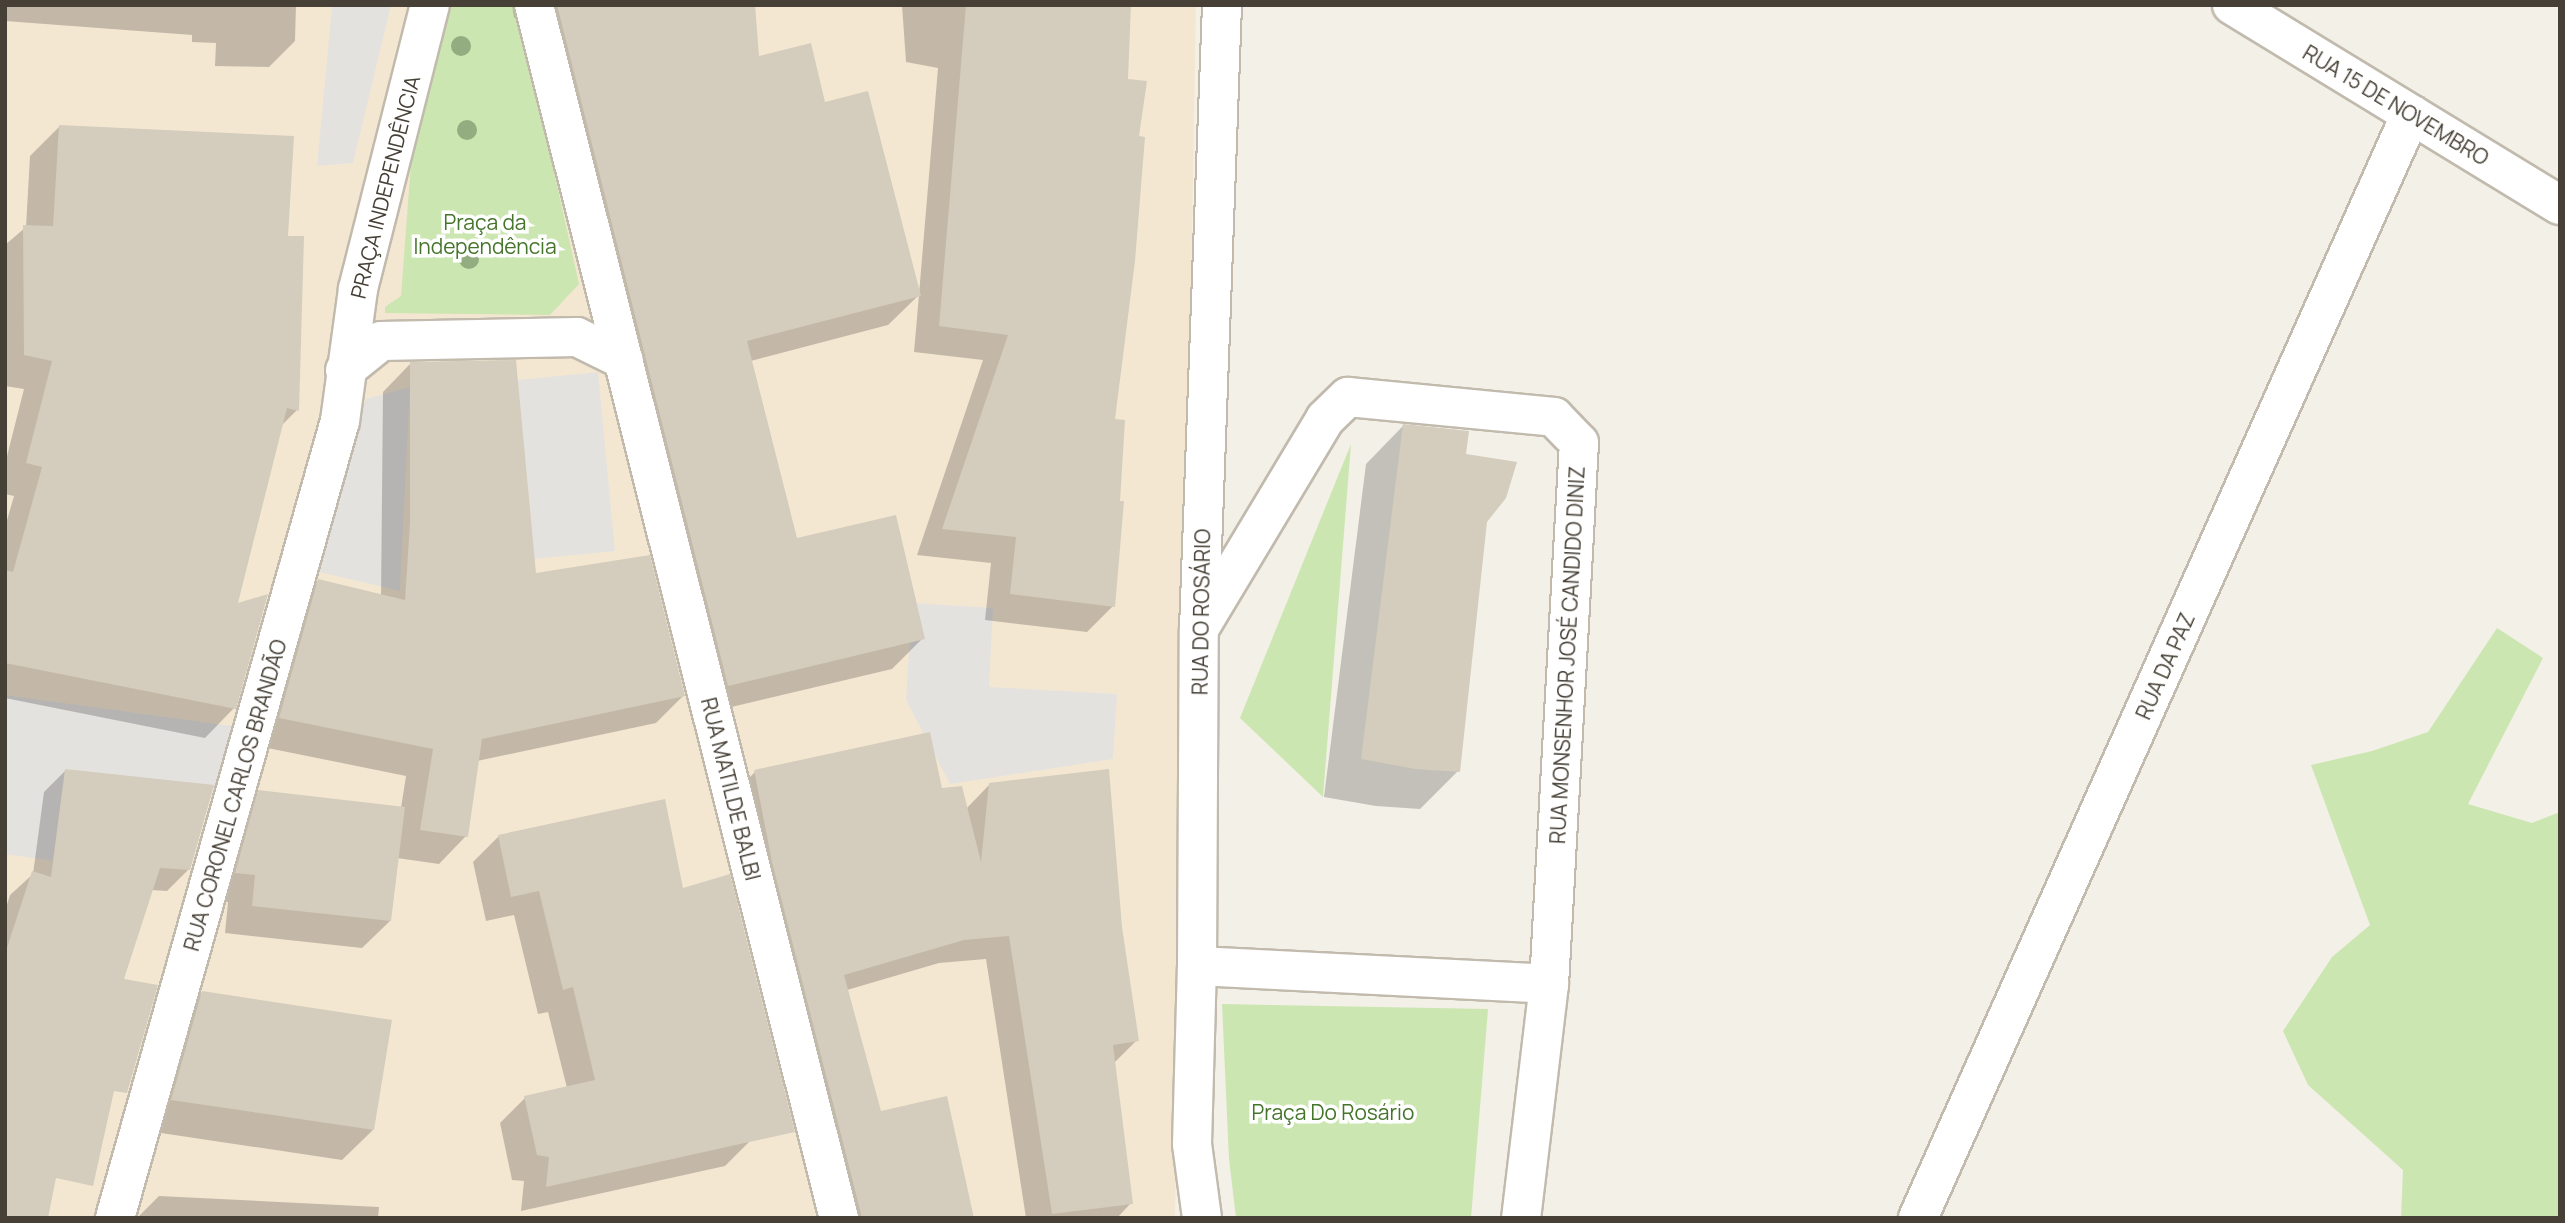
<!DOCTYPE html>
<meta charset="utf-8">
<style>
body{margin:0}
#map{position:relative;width:2565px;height:1223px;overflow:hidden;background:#f3f0e7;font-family:Manrope,sans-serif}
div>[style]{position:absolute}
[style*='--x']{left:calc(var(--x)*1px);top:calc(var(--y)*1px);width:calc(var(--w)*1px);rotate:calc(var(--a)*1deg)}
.commercial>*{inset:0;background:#f4e7d2}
.green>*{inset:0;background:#cce6b1}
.parking>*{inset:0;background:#e4e2df}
.shadow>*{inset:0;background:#0003}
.building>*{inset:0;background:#d4ccbc}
.roads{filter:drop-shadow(2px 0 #c1baad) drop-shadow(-2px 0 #c1baad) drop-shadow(0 2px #c1baad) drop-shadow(0 -2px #c1baad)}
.minor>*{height:38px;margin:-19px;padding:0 19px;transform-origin:19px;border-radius:19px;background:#fff}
.tertiary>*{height:38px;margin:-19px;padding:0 19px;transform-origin:19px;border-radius:19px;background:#fff}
.trees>*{width:20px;height:20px;margin:-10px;border-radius:50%;background:#93ac80}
span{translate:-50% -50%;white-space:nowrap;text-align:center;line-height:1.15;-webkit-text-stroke:7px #fff;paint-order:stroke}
.street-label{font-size:21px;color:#464036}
.park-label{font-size:21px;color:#45752b}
.frame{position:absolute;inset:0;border:7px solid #464036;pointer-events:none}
</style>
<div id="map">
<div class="commercial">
<i style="clip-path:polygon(5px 5px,1196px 5px,1175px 1218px,5px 1218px)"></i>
</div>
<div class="green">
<i style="clip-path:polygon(440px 5px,517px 5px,579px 284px,550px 315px,385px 313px,385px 307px,401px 296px,417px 83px)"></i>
<i style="clip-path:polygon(1351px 444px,1323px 797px,1240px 718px)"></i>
<i style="clip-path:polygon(2497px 628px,2543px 658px,2468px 804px,2532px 823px,2560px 812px,2560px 1218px,2401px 1218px,2403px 1170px,2308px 1085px,2283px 1031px,2332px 957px,2370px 925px,2311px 765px,2372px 751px,2428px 732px)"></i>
<i style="clip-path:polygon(1222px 1004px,1488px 1009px,1471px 1218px,1236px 1218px,1229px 1159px)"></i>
</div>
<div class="parking">
<i style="clip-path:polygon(391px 5px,353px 163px,317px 166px,332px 7px)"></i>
<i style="clip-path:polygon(598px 372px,615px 551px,534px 559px,518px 380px)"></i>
<i style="clip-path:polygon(410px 387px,400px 591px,307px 569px,366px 399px)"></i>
<i style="clip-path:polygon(912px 603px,993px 608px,989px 687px,1117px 694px,1113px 759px,950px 784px,906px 700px)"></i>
<i style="clip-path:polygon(5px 695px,232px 726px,223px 790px,66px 769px,53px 861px,5px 854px)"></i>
</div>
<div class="shadow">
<i style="clip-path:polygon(5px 5px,296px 5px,295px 41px,269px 67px,215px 66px,216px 43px,192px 42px,192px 35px,5px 21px)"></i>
<i style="clip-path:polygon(512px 5px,720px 5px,728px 66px,824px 104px,919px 294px,938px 68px,906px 62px,902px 5px,1129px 5px,1127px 80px,1137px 138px,1113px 420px,1113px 606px,1087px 632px,985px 620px,991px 563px,917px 555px,983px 360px,914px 352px,919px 295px,888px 325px,751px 361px,796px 541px,923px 638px,892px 669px,698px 715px,525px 30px,514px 17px)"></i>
<i style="clip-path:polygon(59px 127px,286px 237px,297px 410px,281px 426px,236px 605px,234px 708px,205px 738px,5px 698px,5px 527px,14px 496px,5px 494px,5px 464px,24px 389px,5px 386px,5px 245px,26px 227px,30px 156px)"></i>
<i style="clip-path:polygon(410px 364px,534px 575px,683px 696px,656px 723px,477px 761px,466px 836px,439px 864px,397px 858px,390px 921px,362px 948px,225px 933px,228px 902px,209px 901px,231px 820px,259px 792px,401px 808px,406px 776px,253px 745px,291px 609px,319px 581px,381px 596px,383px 392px)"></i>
<i style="clip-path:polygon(1403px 426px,1485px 521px,1458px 771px,1420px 809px,1376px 806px,1324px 797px,1366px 464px)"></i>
<i style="clip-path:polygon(66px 770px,189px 869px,167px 891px,151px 890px,5px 1218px,5px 911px,10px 895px,33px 874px,44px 792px)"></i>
<i style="clip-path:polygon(755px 772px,941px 790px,966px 809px,990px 784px,1120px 927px,1137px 1040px,1113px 1064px,1131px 1203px,1117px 1218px,1026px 1218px,986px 959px,939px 963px,847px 990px,880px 1113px,972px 1218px,833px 1218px,731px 796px)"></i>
<i style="clip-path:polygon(498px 837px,682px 890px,750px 1141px,725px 1166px,521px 1211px,524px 1181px,512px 1180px,500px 1123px,525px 1098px,567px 1088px,548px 1012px,538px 1014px,514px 915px,486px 921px,473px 862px)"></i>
<i style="clip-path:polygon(202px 993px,373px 1130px,342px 1160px,141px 1130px,171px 1024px)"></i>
<i style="clip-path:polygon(159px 1196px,379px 1207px,378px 1218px,137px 1218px)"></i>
</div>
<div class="building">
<i style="clip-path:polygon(557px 5px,755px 5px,759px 56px,811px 43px,825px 102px,868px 91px,921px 296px,747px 341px,797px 538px,896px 515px,925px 639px,728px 686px)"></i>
<i style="clip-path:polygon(966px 5px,1131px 5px,1128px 79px,1147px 81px,1139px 136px,1145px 137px,1135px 261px,1115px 419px,1125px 420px,1120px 501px,1124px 501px,1115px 607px,1010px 594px,1016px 537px,942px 529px,1008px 335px,939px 326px)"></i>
<i style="clip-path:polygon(59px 125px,294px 136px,288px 236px,304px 236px,299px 411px,287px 408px,238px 603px,268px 594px,236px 709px,5px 663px,5px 570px,13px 572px,42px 467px,26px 463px,52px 361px,24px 355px,23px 225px,53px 226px)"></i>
<i style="clip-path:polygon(516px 360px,536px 573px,650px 555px,685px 696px,482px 739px,468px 837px,420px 830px,433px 749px,279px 718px,318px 579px,405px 600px,410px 523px,410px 362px)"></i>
<i style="clip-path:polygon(1403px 424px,1469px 431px,1466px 454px,1517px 462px,1506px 498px,1487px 522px,1460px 772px,1415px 769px,1361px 759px)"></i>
<i style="clip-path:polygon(930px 732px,942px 788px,962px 786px,981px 862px,989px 783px,1109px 769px,1122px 927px,1139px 1041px,1113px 1045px,1133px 1204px,1052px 1214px,1009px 936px,964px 940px,844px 975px,881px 1111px,947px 1096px,974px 1218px,862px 1218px,772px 862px,754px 770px)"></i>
<i style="clip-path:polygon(65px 769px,214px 785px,190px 870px,160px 868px,124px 979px,158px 985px,127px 1093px,114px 1091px,93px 1186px,56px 1178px,48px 1218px,5px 1218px,5px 954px,32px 871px,51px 877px)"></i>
<i style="clip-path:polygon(258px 790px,405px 807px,391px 921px,252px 906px,255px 875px,235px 873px)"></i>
<i style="clip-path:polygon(665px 799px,683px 888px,730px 874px,795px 1132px,546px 1187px,549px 1157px,537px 1155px,524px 1096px,595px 1080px,573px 987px,563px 990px,539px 891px,511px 897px,498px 835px)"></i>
<i style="clip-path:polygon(202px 991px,392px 1020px,374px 1130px,171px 1100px)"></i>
</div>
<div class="roads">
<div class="minor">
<i style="--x:534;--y:5;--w:1251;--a:75.89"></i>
<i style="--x:345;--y:370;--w:46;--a:-38.9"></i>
<i style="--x:381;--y:341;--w:196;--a:-1.2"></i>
<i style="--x:577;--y:337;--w:52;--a:26.1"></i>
<i style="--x:1199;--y:629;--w:245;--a:-59"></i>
<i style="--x:1325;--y:419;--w:32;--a:-44"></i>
<i style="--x:1348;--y:397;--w:207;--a:5.5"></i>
<i style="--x:1554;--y:417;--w:36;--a:46"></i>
<i style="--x:1579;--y:443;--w:542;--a:93.17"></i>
<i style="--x:1549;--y:984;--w:236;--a:96.8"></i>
<i style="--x:1197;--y:966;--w:352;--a:2.9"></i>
<i style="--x:115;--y:1218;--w:828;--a:-74.24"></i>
<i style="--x:340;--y:421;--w:133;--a:-82.2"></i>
<i style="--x:358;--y:289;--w:293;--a:-75.8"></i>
<i style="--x:1202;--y:1218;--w:75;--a:-97.7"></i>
<i style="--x:1192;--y:1144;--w:178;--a:-88.4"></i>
<i style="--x:1197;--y:966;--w:337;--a:-89.7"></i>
<i style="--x:1199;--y:629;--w:624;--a:-87.89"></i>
<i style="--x:1918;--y:1218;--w:1209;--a:-65.94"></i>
</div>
<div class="tertiary">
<i style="--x:2232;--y:5;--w:384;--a:31.4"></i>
</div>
</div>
<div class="trees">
<i style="left:461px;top:46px"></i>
<i style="left:467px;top:130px"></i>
<i style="left:469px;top:259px"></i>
</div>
<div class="street-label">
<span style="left:2396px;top:105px;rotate:31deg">RUA 15 DE NOVEMBRO</span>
<span style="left:385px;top:187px;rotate:-76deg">PRAÇA INDEPENDÊNCIA</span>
<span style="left:1201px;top:612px;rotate:-89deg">RUA DO ROSÁRIO</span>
<span style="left:1567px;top:655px;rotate:-87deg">RUA MONSENHOR JOSÉ CANDIDO DINIZ</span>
<span style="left:2165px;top:666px;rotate:-66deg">RUA DA PAZ</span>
<span style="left:731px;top:789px;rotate:76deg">RUA MATILDE BALBI</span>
<span style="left:235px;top:795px;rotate:-74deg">RUA CORONEL CARLOS BRANDÃO</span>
</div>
<div class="park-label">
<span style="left:485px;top:234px">Praça da<br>Independência</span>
<span style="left:1333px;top:1112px">Praça Do Rosário</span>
</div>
<div class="frame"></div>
</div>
